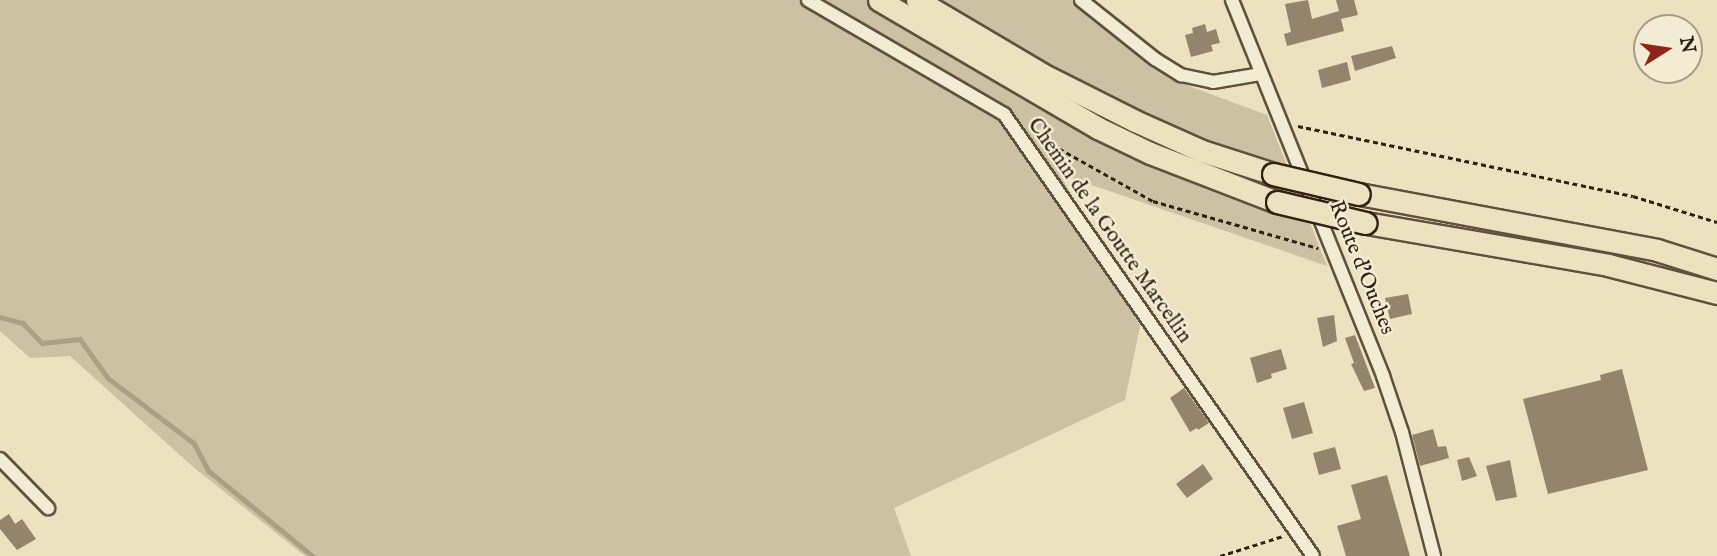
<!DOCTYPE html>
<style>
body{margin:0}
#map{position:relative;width:1717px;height:556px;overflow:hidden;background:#ece2bf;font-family:"IM FELL English",serif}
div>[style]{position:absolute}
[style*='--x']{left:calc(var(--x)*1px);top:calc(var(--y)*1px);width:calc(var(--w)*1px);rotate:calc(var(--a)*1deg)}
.green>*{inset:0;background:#ccc1a2}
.stream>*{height:4.5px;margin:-2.25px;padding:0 2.25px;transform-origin:2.25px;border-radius:2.25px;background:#aca084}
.building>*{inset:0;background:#92856c}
.path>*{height:2.5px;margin-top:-1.25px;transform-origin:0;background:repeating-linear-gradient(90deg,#302112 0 5px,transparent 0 8.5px)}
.roads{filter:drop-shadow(2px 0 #5f513d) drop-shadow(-2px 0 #5f513d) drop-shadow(0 2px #5f513d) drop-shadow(0 -2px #5f513d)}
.street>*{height:12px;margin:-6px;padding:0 6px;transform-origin:6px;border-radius:6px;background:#f3ecd5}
.primary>*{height:21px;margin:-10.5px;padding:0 10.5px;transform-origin:10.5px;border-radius:10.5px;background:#ece2bf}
.bridges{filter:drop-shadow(2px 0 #302112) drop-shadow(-2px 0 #302112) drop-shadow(0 2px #302112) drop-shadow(0 -2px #302112)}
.primary-bridge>*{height:21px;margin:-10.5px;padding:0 10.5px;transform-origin:10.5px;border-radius:10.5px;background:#ece2bf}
span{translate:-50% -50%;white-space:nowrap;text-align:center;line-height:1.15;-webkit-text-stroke:5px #f3ecd5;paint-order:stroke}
.street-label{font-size:21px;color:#302112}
.north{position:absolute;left:1633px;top:14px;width:70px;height:70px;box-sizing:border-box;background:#f3ecd5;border:2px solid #a59b87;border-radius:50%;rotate:78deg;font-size:19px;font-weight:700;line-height:28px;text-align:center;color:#302112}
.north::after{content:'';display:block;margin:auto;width:24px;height:32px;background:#8f2418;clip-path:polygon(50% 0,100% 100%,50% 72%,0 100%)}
</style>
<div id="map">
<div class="green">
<i style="clip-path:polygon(0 0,1072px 0,1170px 79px,1267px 115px,1327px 266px,1060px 174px,1140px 326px,1125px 400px,894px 508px,911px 556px,305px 556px,192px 466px,70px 356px,30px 358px,0 331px)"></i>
</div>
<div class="stream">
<i style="--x:0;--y:317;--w:24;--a:15"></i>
<i style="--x:23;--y:323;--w:28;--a:46"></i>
<i style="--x:42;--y:343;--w:38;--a:-6"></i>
<i style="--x:80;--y:339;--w:48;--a:54.3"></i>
<i style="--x:108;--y:378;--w:108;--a:37.1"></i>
<i style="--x:194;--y:443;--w:32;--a:62"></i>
<i style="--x:209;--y:471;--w:134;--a:39.3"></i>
</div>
<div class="building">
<i style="clip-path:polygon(1308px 0,1312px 19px,1339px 11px,1336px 0,1354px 0,1358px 15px,1341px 19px,1344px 31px,1287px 46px,1284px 34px,1291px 32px,1285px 4px)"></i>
<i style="clip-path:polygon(1205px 24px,1207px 32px,1216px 29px,1220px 43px,1211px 45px,1213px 51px,1191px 57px,1185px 35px,1193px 33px,1192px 28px)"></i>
<i style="clip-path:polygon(1392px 46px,1396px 58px,1355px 71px,1351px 56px)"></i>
<i style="clip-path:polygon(1347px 62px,1351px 80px,1322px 88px,1318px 70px)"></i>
<i style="clip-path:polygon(1408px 294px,1412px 314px,1390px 319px,1385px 298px)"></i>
<i style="clip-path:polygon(1334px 315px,1337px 341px,1323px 347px,1317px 318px)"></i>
<i style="clip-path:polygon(1355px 335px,1375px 388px,1364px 391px,1351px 364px,1354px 363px,1345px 338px)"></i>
<i style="clip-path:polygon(1281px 349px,1287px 369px,1271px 374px,1272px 378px,1257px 383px,1250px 358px)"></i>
<i style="clip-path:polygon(1622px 369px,1648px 470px,1548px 494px,1523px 399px,1601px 380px,1600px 375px)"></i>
<i style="clip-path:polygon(1184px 388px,1209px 423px,1198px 430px,1197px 428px,1190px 432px,1170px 398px)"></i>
<i style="clip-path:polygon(1304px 402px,1313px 433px,1292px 439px,1283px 408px)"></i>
<i style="clip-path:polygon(1433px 429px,1438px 447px,1446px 446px,1449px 458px,1420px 466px,1412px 435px)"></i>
<i style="clip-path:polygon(1335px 447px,1341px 469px,1319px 475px,1313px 453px)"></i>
<i style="clip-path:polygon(1469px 457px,1477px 476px,1462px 481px,1457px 460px)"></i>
<i style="clip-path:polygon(1510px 460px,1517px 497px,1496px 501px,1486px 466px)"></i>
<i style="clip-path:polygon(1203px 464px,1213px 479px,1187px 498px,1176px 484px)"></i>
<i style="clip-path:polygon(1387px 475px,1410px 556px,1346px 556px,1337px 526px,1361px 519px,1351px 485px)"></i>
<i style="clip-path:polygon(9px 514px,15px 524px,22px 519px,36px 539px,17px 550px,0 529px,0 520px)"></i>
</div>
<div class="path">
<i style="--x:1298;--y:126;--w:342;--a:11.8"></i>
<i style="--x:1633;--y:196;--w:88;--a:17.2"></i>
<i style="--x:1037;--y:136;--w:133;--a:29.3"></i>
<i style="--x:1153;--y:201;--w:172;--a:15.9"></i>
<i style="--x:1220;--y:556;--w:66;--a:-17.6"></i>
</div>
<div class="roads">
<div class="street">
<i style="--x:808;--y:0;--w:227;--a:30.2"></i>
<i style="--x:1004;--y:114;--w:539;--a:55.04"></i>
<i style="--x:1081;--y:0;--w:95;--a:38.6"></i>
<i style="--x:1155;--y:59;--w:31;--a:32"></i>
<i style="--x:1181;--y:75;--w:33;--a:12"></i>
<i style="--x:1213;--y:82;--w:49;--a:-9.5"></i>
<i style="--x:1232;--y:0;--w:405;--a:68.1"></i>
<i style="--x:1383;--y:376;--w:59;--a:71.3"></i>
<i style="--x:1402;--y:432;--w:128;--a:75.5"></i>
<i style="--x:0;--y:459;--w:69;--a:45.6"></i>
</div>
<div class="primary">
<i style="--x:879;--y:0;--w:254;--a:30.3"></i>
<i style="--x:1098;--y:128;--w:58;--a:25.7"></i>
<i style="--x:1150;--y:153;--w:136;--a:21.1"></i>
<i style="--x:917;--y:0;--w:145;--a:30.6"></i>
<i style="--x:1042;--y:74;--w:104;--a:26.8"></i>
<i style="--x:1135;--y:121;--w:73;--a:24.1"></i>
<i style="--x:1202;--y:151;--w:75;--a:17.9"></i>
<i style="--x:1359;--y:194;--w:303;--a:10.6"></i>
<i style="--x:1657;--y:250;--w:63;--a:17.6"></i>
<i style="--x:1366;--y:223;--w:246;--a:9.8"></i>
<i style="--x:1608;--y:265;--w:113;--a:14.4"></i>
</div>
</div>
<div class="bridges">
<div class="primary-bridge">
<i style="--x:1273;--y:174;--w:88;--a:13.1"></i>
<i style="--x:1277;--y:202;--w:91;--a:13.3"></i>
</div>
</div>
<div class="street-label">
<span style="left:1109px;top:231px;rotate:55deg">Chemin de la Goutte Marcellin</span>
<span style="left:1361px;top:268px;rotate:68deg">Route d'Ouches</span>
</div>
<div class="north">N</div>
</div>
